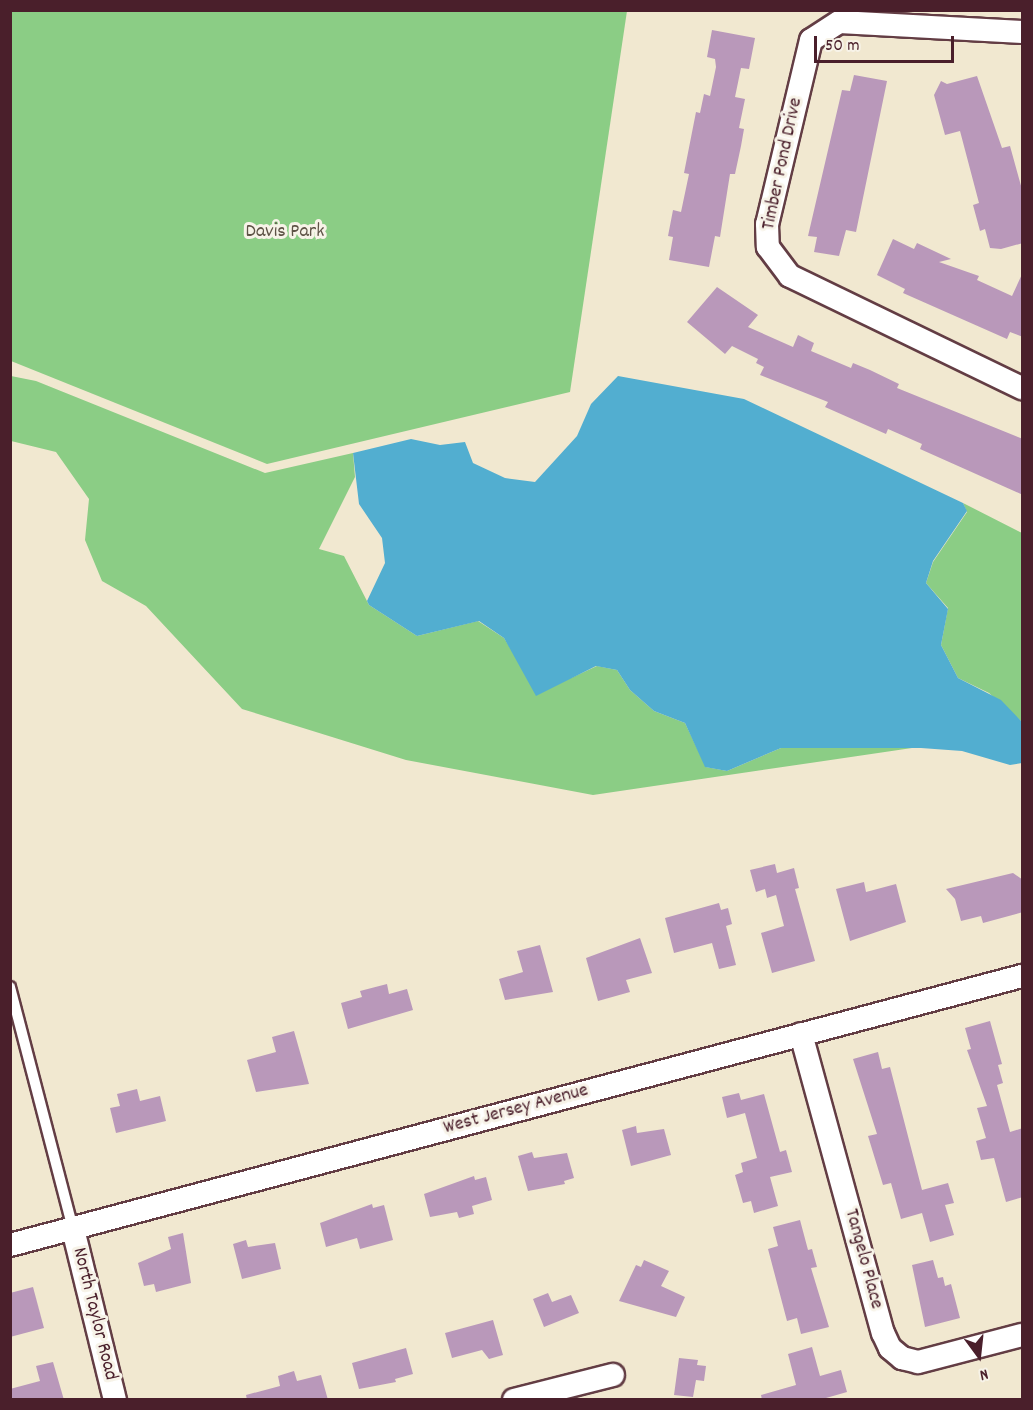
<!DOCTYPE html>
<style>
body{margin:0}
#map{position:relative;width:1033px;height:1410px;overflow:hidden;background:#f1e8d0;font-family:Dekko,sans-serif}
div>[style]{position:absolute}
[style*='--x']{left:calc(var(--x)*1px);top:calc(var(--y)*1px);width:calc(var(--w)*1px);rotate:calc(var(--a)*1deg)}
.green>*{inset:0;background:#8bcd85}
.water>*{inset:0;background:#52aed0}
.building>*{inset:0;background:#b998ba}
.roads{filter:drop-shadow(2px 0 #633d44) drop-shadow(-2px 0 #633d44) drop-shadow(0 2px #633d44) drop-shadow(0 -2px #633d44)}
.lane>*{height:10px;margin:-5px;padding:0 5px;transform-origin:5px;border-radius:5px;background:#fff}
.street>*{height:22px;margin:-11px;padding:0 11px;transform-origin:11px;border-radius:11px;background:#fff}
span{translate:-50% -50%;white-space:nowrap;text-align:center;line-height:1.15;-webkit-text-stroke:6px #f7f3e8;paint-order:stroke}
.street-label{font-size:20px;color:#4a1f2b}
.park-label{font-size:20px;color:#5e5346}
.frame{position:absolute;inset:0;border:12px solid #4a1f2b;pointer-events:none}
.north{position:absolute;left:949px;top:1326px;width:60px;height:60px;-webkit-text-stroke:4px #f7f3e8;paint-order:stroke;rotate:165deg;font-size:16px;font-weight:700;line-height:24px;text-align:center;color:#4a1f2b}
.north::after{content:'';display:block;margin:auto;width:21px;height:27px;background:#4a1f2b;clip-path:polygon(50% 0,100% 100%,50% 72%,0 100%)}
.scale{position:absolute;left:814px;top:36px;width:140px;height:27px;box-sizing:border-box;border:3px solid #4a1f2b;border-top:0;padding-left:8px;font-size:18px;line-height:21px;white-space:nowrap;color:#4a1f2b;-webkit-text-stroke:4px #f7f3e8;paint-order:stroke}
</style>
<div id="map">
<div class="green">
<i style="clip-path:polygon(10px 11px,627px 11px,570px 392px,267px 464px,11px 361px)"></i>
<i style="clip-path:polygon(11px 376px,36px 381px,265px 473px,353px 453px,355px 477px,319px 549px,344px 556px,369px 605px,417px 636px,478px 621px,504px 638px,518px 661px,571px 678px,597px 666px,617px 670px,630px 690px,654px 711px,685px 723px,706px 767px,727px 771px,781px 748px,912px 748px,593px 795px,406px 760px,242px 709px,146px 606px,102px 581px,85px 540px,89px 499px,56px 452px,11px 441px)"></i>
<i style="clip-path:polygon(963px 503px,1022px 533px,1022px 722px,989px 693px,958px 678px,941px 645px,948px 608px,926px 583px,933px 562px,967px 512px)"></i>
</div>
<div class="water">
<i style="clip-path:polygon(618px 376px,744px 399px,963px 503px,967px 511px,933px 561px,926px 583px,948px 609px,941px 645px,958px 678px,1001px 700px,1022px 722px,1022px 763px,1010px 765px,962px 751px,921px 748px,781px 748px,727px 771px,705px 767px,685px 723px,654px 711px,630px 690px,617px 670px,596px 666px,536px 696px,504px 638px,479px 621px,417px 636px,369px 605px,367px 601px,385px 563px,382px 538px,359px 504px,353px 453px,411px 439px,440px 445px,465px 442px,473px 463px,505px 478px,535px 482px,577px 436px,591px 404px)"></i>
</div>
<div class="building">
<i style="clip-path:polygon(712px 30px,755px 38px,749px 69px,741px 68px,735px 97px,745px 99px,739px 128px,744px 129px,741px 146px,735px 174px,730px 174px,720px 237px,715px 236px,709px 267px,669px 260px,673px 237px,668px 236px,673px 210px,681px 212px,689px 174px,684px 173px,696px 112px,700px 113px,704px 94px,710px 96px,716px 67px,715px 59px,707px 57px)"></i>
<i style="clip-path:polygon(854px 75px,887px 81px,856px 232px,846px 230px,839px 256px,814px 252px,817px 237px,808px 236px,842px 90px,850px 91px)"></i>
<i style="clip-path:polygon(977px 76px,1002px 148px,1010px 146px,1023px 193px,1023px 243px,1001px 249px,990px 248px,985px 229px,980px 231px,973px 205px,979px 203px,960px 131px,945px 135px,934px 95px,941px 81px,947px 84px)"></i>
<i style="clip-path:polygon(893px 239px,914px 249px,917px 243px,951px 259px,939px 262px,979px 276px,977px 280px,1012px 296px,1023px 272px,1023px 337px,1010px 332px,1007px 339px,903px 293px,905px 289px,877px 275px)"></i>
<i style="clip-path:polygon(717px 287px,758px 315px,748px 327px,793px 347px,798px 335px,814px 343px,811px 351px,851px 368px,853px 363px,870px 370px,899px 384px,897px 388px,1023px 439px,1023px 495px,920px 449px,922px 444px,888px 429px,886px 434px,825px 407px,828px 402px,760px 375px,764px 367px,756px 363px,758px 359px,732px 346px,725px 354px,687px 322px)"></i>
<i style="clip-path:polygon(775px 864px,777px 873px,794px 868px,799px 888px,795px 889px,815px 961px,772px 973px,761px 933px,784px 926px,776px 895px,767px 898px,765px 889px,756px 892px,750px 870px)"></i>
<i style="clip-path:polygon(1013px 873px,1023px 880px,1023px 912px,983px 923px,981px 916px,961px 921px,955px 899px,946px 889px)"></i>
<i style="clip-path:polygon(864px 882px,866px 892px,896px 884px,906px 922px,850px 941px,836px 889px)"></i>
<i style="clip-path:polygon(719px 903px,721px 910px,728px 908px,732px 924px,726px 926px,736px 965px,719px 969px,712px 943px,674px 953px,665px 918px)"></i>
<i style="clip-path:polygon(640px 938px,652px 973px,626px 980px,630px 992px,598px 1001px,586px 958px)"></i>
<i style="clip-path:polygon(540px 945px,553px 992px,505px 1000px,499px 979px,523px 972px,517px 951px)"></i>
<i style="clip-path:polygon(387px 984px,389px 994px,407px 989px,413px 1010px,348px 1029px,341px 1003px,362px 997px,360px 991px)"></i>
<i style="clip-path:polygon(990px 1021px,1002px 1064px,998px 1065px,1003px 1083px,997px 1085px,1010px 1132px,1023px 1128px,1023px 1197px,1006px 1202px,994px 1158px,981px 1160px,976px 1141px,986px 1138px,977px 1108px,987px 1106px,967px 1050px,971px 1049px,965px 1028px)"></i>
<i style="clip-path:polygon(294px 1031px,309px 1084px,256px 1092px,247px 1060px,276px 1052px,272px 1037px)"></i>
<i style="clip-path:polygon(878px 1052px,882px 1069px,890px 1067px,922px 1190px,948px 1183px,954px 1203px,945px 1205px,954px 1235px,930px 1242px,922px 1213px,901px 1219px,891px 1183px,883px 1185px,868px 1136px,877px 1134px,853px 1059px)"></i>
<i style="clip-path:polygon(137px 1089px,140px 1101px,160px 1096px,166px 1121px,116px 1133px,110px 1108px,120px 1106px,117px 1094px)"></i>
<i style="clip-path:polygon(739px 1093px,741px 1100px,764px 1094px,780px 1152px,786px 1150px,792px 1172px,770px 1177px,778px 1206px,754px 1213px,751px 1201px,743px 1203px,735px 1175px,743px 1172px,741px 1163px,757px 1158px,745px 1113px,727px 1118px,722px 1097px)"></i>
<i style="clip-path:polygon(636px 1126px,637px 1133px,664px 1129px,671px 1155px,631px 1166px,622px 1130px)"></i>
<i style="clip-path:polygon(532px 1152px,534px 1158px,567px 1153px,574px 1178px,564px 1181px,565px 1184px,528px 1191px,518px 1156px)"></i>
<i style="clip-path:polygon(474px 1176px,475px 1180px,486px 1177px,492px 1200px,472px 1206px,474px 1214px,459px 1218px,457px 1212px,430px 1217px,424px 1194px)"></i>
<i style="clip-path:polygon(372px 1204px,373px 1208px,384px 1205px,393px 1240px,360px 1249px,357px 1238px,326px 1247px,320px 1223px)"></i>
<i style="clip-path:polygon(800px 1220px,808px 1250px,812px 1249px,817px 1267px,811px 1268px,829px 1327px,801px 1334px,797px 1318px,787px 1321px,768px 1249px,778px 1246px,773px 1227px)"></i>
<i style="clip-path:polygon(183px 1233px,191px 1283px,156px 1292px,154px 1284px,144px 1286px,138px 1263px,171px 1249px,168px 1237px)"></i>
<i style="clip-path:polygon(246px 1240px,248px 1247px,275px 1243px,281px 1269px,242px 1279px,233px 1244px)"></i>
<i style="clip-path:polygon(644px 1260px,669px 1271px,661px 1286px,685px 1297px,676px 1317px,619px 1301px,636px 1265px,641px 1267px)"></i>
<i style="clip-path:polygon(933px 1260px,938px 1278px,943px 1277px,945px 1286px,951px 1284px,960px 1318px,925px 1327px,912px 1265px)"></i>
<i style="clip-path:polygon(33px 1287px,44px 1328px,10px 1337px,10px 1293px)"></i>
<i style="clip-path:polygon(548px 1293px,552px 1302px,571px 1295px,579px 1313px,544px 1327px,533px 1299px)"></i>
<i style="clip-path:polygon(493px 1320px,503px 1355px,489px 1359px,482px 1350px,452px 1358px,445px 1333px)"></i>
<i style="clip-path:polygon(812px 1347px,820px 1376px,841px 1370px,847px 1392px,819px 1400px,762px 1400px,761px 1395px,796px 1385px,788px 1354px)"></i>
<i style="clip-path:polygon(406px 1348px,413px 1374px,395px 1379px,396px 1382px,359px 1389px,352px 1363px)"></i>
<i style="clip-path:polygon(679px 1358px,698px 1360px,697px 1365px,706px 1366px,704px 1381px,696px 1380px,693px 1397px,674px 1395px)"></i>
<i style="clip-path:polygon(53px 1362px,64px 1400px,10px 1400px,10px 1389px,40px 1381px,36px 1366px)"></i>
<i style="clip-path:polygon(294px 1371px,297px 1381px,321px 1375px,328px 1400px,247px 1400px,246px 1395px,280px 1386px,278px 1376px)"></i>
</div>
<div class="roads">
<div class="lane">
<i style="--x:10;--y:987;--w:250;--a:75.4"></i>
</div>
<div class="street">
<i style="--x:1022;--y:32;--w:183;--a:-176.9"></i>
<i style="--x:839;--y:22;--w:33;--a:147"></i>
<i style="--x:811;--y:40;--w:189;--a:103.4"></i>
<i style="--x:767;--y:224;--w:23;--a:88"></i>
<i style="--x:768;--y:247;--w:36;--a:53"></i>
<i style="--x:790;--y:276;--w:258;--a:25.8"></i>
<i style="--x:801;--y:1034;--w:310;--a:74.7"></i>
<i style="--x:883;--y:1333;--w:17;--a:65"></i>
<i style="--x:890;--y:1348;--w:16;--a:40"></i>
<i style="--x:902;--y:1358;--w:16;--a:14"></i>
<i style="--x:918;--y:1362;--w:107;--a:-14.6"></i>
<i style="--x:73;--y:1229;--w:176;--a:76.2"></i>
<i style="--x:10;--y:1245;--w:1047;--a:-14.89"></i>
<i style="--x:514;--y:1400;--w:102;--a:-14.2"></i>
</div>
</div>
<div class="street-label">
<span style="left:783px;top:164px;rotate:-78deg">Timber Pond Drive</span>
<span style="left:516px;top:1110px;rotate:-15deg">West Jersey Avenue</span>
<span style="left:863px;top:1259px;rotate:75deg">Tangelo Place</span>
<span style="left:94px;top:1314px;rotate:76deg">North Taylor Road</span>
</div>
<div class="park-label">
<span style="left:285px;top:232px">Davis Park</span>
</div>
<div class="frame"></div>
<div class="north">N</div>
<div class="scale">50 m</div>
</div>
